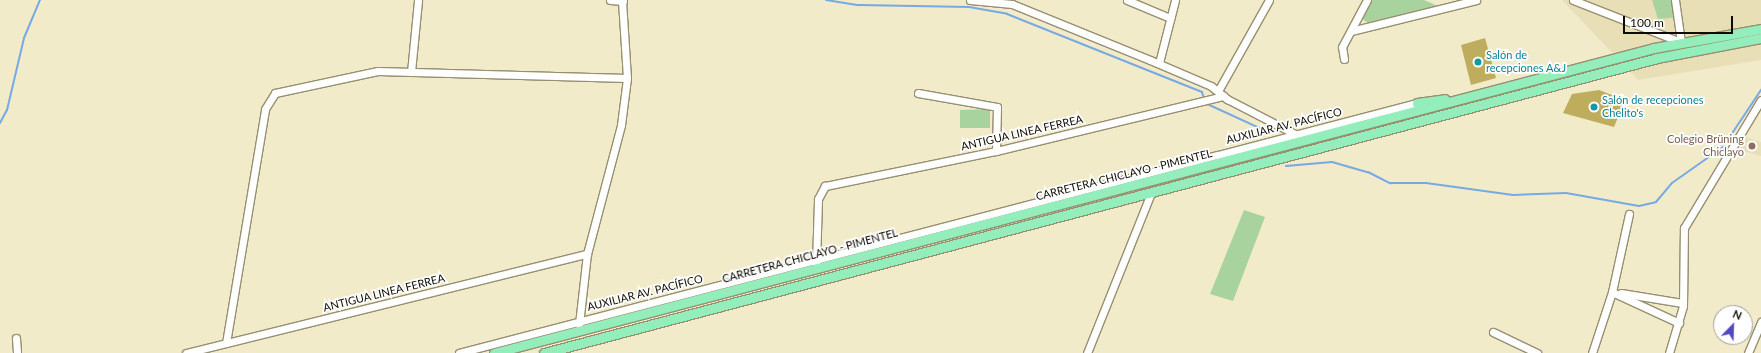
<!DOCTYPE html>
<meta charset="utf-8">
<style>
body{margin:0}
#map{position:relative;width:1761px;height:353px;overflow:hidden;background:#f2ebca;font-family:Lato,sans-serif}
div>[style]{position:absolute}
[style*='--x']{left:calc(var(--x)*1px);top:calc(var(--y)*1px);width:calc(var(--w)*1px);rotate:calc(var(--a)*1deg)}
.built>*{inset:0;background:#e8dfb7}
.green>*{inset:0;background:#a9d39e}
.stream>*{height:2px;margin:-1px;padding:0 1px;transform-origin:1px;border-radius:1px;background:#77a9e4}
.building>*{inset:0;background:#bfad5e}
.roads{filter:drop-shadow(1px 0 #968f71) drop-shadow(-1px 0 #968f71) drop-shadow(0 1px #968f71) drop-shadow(0 -1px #968f71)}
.minor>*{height:7px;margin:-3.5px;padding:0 3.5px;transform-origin:3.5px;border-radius:3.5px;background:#fff}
.major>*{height:9px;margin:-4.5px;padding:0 4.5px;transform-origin:4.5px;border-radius:4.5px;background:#94eebb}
.dots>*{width:11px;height:11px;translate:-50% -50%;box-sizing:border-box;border:2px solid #fff;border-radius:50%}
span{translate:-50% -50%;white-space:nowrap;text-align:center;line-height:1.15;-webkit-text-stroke:3.5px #fff;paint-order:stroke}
.culture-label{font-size:11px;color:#0d838f}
.left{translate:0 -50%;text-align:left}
.street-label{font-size:11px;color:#0e0b03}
.education-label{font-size:11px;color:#785e54}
.right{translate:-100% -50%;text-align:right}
.north{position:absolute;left:1713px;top:305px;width:40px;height:40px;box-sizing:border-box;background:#fff;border:1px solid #9f9d9a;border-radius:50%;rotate:23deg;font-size:11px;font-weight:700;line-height:16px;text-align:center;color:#0e0b03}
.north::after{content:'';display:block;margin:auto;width:14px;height:18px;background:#5149c0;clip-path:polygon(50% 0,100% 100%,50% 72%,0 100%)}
.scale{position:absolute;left:1623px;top:16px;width:110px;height:18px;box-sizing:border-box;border:2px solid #0e0b03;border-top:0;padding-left:5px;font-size:12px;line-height:14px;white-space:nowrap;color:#0e0b03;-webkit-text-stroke:3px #fff;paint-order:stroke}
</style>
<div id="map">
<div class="built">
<i style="clip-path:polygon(1562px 0,1761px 0,1761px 60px,1638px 80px)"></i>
<i style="clip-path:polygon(1746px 137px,1761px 142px,1761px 156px,1740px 150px)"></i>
</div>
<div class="green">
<i style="clip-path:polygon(1371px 0,1424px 0,1438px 6px,1369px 24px,1361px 18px)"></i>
<i style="clip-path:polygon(1652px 0,1678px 0,1680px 17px,1658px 19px)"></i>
<i style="clip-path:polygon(990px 109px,990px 128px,960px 128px,960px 110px)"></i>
<i style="clip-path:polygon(1244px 210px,1265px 217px,1233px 301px,1210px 294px)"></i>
</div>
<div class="stream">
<i style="--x:826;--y:0;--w:33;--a:9"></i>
<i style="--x:859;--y:5;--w:110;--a:1"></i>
<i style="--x:969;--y:7;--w:39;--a:10"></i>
<i style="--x:1007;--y:14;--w:210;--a:21.8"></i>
<i style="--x:1202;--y:92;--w:7;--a:74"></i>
<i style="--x:1205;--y:103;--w:65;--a:24.6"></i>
<i style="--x:0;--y:123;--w:15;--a:-62"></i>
<i style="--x:7;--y:110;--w:74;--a:-76.7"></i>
<i style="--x:24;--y:38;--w:41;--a:-67.2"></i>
<i style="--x:1286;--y:166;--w:46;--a:-5"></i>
<i style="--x:1332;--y:162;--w:37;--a:16"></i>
<i style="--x:1368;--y:172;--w:25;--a:27"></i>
<i style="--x:1390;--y:183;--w:36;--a:0"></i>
<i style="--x:1426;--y:183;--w:88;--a:7.9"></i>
<i style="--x:1513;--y:195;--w:53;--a:-2.2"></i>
<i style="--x:1566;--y:193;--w:74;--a:10.1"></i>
<i style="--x:1639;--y:206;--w:17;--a:-13"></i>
<i style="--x:1656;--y:202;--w:25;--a:-50"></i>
<i style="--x:1672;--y:183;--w:62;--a:-35.2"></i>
<i style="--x:1723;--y:147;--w:69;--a:-56.3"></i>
</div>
<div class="building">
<i style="clip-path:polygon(1485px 38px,1496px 78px,1471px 85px,1461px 45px)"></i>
<i style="clip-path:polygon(1599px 90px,1625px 100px,1614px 127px,1563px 113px,1572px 94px)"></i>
</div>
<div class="roads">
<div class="minor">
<i style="--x:610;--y:0;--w:13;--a:4"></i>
<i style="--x:970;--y:0;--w:42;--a:5.4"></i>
<i style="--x:1012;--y:4;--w:149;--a:22.1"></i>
<i style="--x:1150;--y:60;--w:66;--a:23.1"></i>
<i style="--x:1211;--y:86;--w:21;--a:39"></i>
<i style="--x:1227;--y:99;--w:79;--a:27.2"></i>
<i style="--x:1127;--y:0;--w:47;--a:22.7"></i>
<i style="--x:1573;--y:0;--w:116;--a:21.3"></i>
<i style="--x:1675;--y:0;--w:42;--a:81.9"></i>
<i style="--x:1351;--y:31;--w:129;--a:-13.9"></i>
<i style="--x:1344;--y:59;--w:12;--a:-99"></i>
<i style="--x:1342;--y:47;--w:53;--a:-62"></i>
<i style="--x:1159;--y:63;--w:65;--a:-75.7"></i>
<i style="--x:411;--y:72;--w:72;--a:-84.4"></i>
<i style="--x:1218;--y:91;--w:104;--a:-60.7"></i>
<i style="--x:918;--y:93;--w:80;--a:10"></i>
<i style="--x:997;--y:107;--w:44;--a:91.3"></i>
<i style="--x:816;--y:264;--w:65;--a:-88.2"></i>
<i style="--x:818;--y:199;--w:15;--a:-62"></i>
<i style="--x:825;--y:186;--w:175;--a:-11.6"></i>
<i style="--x:996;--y:151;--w:234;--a:-13.6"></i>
<i style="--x:1612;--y:292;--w:74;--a:24.8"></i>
<i style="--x:1621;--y:293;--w:62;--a:9.3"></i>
<i style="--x:579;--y:324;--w:70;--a:-83.5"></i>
<i style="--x:587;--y:254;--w:133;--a:-75.2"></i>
<i style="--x:621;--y:125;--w:47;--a:-82.7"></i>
<i style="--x:627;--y:78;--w:78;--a:-93.7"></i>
<i style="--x:1493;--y:332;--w:49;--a:25.5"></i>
<i style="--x:16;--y:338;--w:15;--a:86"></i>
<i style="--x:226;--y:343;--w:237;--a:-80.5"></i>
<i style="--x:265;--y:109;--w:19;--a:-58"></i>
<i style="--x:275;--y:93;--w:105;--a:-12.1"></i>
<i style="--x:378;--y:71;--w:249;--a:1.6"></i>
<i style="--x:186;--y:353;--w:413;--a:-13.9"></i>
<i style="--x:459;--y:353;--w:990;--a:-14.63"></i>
<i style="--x:1087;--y:353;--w:172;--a:-68.2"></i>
<i style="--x:1592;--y:353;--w:64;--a:-71.8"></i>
<i style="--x:1612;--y:292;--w:80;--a:-77.7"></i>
<i style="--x:1669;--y:353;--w:49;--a:-73.4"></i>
<i style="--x:1683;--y:306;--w:78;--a:-89.3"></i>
<i style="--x:1684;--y:228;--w:149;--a:-59"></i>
<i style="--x:1748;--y:353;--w:34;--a:-67"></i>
</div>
<div class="major">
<i style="--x:1417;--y:103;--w:28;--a:-8"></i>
<i style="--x:494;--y:353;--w:1199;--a:-14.73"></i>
<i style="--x:1654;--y:48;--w:109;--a:-10.1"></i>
<i style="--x:544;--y:353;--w:1151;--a:-14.84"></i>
<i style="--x:1657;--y:58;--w:106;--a:-10.9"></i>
</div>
</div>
<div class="dots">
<i style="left:1478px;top:62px;background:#0f9aa8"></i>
<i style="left:1594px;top:107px;background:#0f9aa8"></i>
<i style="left:1752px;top:146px;background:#8d6e63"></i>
</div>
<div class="culture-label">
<span class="left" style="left:1486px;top:62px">Salón de<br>recepciones A&amp;J</span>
<span class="left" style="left:1602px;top:107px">Salón de recepciones<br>Chelito's</span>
</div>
<div class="street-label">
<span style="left:1284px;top:126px;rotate:-14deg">AUXILIAR AV. PACÍFICO</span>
<span style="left:1022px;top:133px;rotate:-13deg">ANTIGUA LINEA FERREA</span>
<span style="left:1124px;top:175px;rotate:-14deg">CARRETERA CHICLAYO - PIMENTEL</span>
<span style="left:810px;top:256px;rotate:-15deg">CARRETERA CHICLAYO - PIMENTEL</span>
<span style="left:384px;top:293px;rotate:-14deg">ANTIGUA LINEA FERREA</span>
<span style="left:645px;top:293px;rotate:-14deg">AUXILIAR AV. PACÍFICO</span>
</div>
<div class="education-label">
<span class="right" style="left:1744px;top:146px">Colegio Brüning<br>Chiclayo</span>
</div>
<div class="north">N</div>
<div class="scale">100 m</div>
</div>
